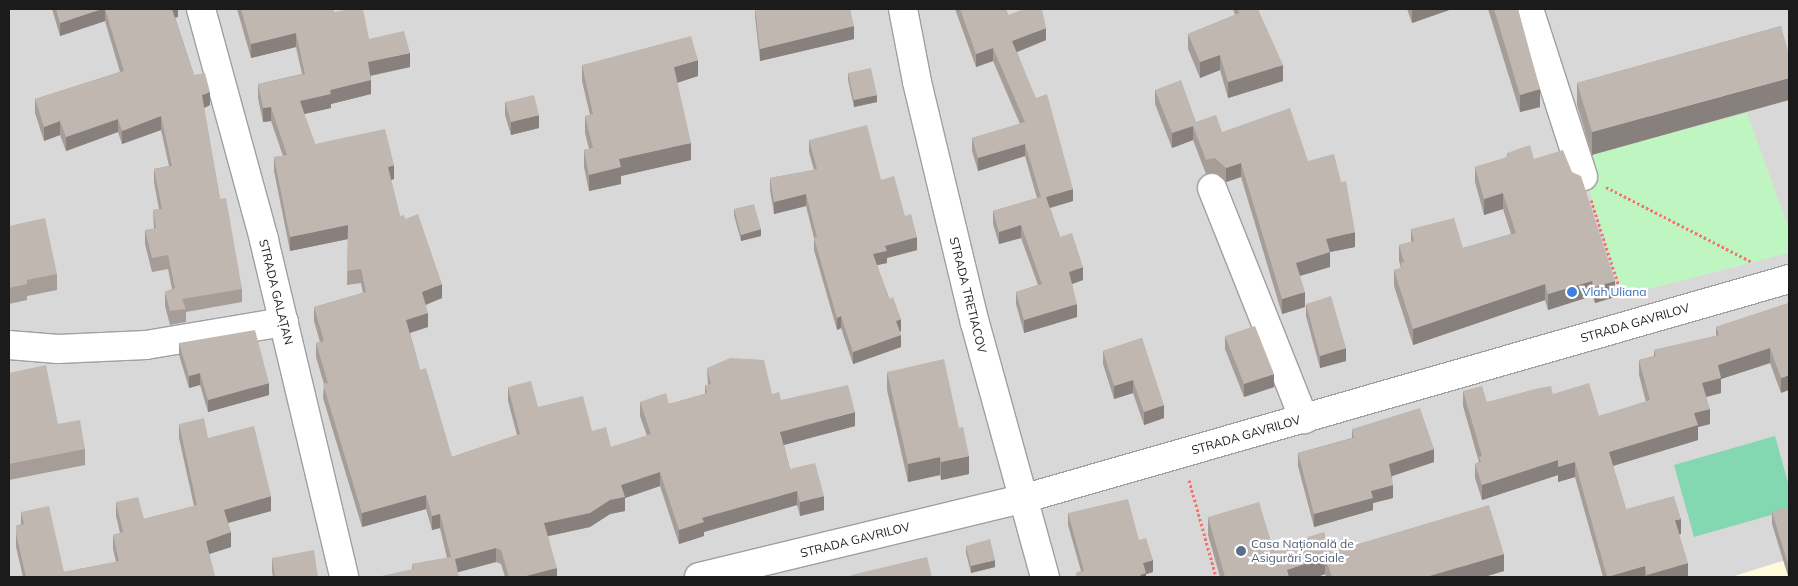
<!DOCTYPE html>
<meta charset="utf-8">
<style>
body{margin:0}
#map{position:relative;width:1798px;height:586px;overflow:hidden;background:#ece8e1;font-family:Mulish,sans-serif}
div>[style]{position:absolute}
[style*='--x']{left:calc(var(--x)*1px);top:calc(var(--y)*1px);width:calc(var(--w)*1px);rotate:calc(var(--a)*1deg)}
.residential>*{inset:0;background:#d9d8d8}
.education>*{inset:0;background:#fdfbda}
.park>*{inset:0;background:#bff5c1}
.pitch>*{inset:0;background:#83d8b2}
.path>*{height:3px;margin-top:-1.5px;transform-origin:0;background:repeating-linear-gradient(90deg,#f1746e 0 2.5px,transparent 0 5px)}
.roads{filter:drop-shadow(1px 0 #9f9f9f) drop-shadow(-1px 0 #9f9f9f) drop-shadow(0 1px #9f9f9f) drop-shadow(0 -1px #9f9f9f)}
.minor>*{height:28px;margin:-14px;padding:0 14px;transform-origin:14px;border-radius:14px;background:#fff}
.wall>*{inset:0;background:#a69d98}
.shaded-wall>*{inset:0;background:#87807c}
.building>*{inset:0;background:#c1b7b1}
.dots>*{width:14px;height:14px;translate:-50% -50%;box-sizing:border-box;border:2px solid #fff;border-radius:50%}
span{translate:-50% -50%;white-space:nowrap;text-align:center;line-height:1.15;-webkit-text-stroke:4.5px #fff;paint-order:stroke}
.street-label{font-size:12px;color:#1b1b1b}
.shop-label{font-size:12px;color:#366cbe}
.left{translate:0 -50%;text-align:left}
.service-label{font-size:12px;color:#4e5e75}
.frame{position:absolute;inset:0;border:10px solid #1b1b1b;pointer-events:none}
</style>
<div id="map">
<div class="residential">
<i style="clip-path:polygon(9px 9px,1789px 9px,1789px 577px,9px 577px)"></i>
</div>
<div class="education">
<i style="clip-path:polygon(1789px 559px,1789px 577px,1731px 577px)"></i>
</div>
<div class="park">
<i style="clip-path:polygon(1747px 113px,1789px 229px,1789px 253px,1622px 296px,1579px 157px)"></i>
</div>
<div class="pitch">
<i style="clip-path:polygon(1775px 436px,1789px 486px,1789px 510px,1694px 537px,1674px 465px)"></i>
</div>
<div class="path">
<i style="--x:1606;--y:187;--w:164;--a:27.2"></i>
<i style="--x:1591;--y:200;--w:101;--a:72.1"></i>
<i style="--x:1622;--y:296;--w:12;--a:-14"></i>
<i style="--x:1189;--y:480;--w:101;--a:74.4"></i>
</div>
<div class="roads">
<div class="minor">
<i style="--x:201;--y:9;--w:239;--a:74.7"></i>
<i style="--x:264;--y:240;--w:346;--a:76.6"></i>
<i style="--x:903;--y:9;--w:74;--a:79.1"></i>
<i style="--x:917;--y:82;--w:248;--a:76.5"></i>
<i style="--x:975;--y:323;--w:263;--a:74.6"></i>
<i style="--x:1529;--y:9;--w:176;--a:72.1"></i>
<i style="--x:1212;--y:188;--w:249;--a:68.3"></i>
<i style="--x:9;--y:345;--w:49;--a:4.7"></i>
<i style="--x:58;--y:349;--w:88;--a:-2.6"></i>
<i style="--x:146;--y:345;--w:140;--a:-9.5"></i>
<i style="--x:699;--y:577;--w:332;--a:-13.6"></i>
<i style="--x:1022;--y:499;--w:798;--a:-16"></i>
</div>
</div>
<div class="wall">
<i style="clip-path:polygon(52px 9px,178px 9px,178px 17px,175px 17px,194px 75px,210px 105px,204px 108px,220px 199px,242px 289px,242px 302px,186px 312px,186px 322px,170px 325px,165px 306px,165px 292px,172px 289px,168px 269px,152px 272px,145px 244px,145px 230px,154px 229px,153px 210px,159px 209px,154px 182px,154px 169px,169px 166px,161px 130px,122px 144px,118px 132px,66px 151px,60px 135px,44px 141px,35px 113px,35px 99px,120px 72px,105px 21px,60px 36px)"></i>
<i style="clip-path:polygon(237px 9px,333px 9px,334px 12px,369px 39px,410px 67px,371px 76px,371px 94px,331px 104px,331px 108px,304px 114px,315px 144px,394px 179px,391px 180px,400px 216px,405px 219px,442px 298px,426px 305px,428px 327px,410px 333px,420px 370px,452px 457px,517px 435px,508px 401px,508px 387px,538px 407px,592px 431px,611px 447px,647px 436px,640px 416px,640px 402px,669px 404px,705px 394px,705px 385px,708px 385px,707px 368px,772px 394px,781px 400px,855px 426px,784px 445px,790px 469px,824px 510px,800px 516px,797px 505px,704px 532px,704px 536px,679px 544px,660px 486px,625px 498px,625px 511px,610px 514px,590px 527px,548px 536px,557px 577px,505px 577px,501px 564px,496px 562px,458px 572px,412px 569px,412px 564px,447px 558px,440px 528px,432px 530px,426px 509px,362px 527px,323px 398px,324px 384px,316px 357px,316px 343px,320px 342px,314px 321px,314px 307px,363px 293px,361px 283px,347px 285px,348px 239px,290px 251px,274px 171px,274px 157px,283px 156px,271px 121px,263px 122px,258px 98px,258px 84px,302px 74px,296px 47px,251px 58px)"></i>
<i style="clip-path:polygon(755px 9px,850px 9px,854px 39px,760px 61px,755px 17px)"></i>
<i style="clip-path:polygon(955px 9px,1006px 9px,1008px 15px,1046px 40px,1017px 52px,1073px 201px,1050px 208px,1060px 237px,1083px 280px,1072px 284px,1077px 317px,1024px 333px,1016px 304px,1016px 292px,1038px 285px,1021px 238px,999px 244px,993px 224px,993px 211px,1037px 198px,1025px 156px,978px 171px,972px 151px,972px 138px,1020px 124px,993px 61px,976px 67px)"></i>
<i style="clip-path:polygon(1233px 9px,1258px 9px,1283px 81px,1228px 98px,1220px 70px,1200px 78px,1188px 49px,1188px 34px,1235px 15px)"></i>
<i style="clip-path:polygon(1407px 9px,1452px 9px,1412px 23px)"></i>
<i style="clip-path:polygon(1488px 9px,1518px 9px,1540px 107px,1520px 112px)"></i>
<i style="clip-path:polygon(1781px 26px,1592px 155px,1577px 105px,1577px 83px)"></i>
<i style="clip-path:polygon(582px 65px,698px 76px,677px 82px,691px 160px,621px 176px,621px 184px,589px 191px,584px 167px,584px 150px,589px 149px,585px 133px,585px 116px,590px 115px,582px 81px)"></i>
<i style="clip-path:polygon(848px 73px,877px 102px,854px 107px,848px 80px)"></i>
<i style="clip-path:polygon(1155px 90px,1196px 122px,1222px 132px,1308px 161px,1355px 247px,1330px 252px,1330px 267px,1300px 276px,1305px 307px,1282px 314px,1241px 177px,1226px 182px,1215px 173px,1206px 174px,1193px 140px,1172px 148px,1155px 104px)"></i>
<i style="clip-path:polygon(505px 102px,539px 128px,511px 135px,505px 115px)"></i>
<i style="clip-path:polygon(809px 140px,881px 180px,905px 216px,917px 250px,887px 258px,887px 263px,877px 265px,901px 331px,900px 332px,901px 347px,853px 364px,841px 328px,837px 330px,814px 250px,814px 238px,806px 206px,774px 214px,770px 190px,770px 178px,814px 170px,809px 152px)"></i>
<i style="clip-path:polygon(1507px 153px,1534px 159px,1615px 297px,1595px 303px,1592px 296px,1548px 310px,1545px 300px,1413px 345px,1394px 286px,1394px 270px,1401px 268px,1399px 261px,1399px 245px,1411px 242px,1411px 229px,1463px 248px,1511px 234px,1503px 209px,1484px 215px,1475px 182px,1475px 167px,1502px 159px,1507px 157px)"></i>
<i style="clip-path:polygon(734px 209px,761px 236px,741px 241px,734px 215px)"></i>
<i style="clip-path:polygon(9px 226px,57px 274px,57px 290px,27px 296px,27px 300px,9px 304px)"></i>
<i style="clip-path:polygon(1789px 303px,1781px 393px,1770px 363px,1721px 379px,1721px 393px,1706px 397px,1710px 424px,1698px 427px,1698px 440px,1613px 466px,1626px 509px,1681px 534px,1679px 534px,1688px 577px,1603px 577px,1575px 477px,1558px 482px,1558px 475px,1482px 500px,1475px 478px,1475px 464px,1479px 462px,1463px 406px,1463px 391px,1487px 402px,1553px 394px,1599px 416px,1646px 402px,1639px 375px,1639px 360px,1654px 356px,1654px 350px,1716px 336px,1716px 327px)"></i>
<i style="clip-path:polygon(1306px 304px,1346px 361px,1320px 368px,1306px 316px)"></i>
<i style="clip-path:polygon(1225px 336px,1274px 387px,1244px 397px,1225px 349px)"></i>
<i style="clip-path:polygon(1142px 338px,1164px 418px,1144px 425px,1133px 393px,1114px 399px,1103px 364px,1103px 351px)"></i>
<i style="clip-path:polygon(179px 343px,269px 395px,208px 412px,200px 385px,189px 388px,179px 355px)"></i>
<i style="clip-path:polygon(887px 372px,969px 474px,941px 480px,940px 475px,908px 482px,887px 390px)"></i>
<i style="clip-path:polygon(9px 373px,58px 424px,85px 449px,85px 465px,9px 480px)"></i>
<i style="clip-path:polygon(179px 424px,208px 438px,271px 511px,228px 523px,231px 547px,209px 554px,215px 577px,23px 577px,16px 547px,16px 526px,21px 524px,21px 512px,64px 572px,116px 562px,113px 549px,113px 535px,120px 533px,116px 516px,116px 502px,144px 519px,194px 506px,179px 438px)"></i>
<i style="clip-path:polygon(1352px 429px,1434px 462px,1392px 476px,1393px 498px,1373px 503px,1373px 510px,1314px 527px,1298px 466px,1298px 453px,1352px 438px)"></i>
<i style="clip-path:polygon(1789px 507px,1789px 576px,1788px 576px,1772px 524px,1772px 512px)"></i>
<i style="clip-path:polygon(1068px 513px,1139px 540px,1153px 572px,1146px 574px,1146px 577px,1076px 577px,1076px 573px,1081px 571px,1068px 525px)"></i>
<i style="clip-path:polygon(1208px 517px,1273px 548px,1331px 552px,1504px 571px,1484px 577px,1326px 577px,1325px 574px,1317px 577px,1220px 577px,1208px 535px)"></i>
<i style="clip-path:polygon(966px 546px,995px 567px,971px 573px,966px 553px)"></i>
<i style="clip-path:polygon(272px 558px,318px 577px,273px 577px,272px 571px)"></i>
</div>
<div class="shaded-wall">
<i style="clip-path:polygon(102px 9px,105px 9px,105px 21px,60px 36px,60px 23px)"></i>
<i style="clip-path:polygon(171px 9px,178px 9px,178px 17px,171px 19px)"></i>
<i style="clip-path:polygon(1412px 9px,1452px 9px,1412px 23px)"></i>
<i style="clip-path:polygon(854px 26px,854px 39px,760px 61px,760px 49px)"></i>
<i style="clip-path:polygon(1046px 28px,1046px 40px,1012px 54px,1012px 41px)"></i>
<i style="clip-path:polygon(296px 33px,296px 47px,251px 58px,251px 44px)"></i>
<i style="clip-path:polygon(993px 48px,993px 61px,976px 67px,976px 54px)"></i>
<i style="clip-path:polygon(410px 53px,410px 67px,368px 76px,368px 62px)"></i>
<i style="clip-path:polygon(1220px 55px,1220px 70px,1200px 78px,1200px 62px)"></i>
<i style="clip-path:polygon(698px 60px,698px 76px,674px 84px,674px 67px)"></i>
<i style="clip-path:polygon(1283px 65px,1283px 81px,1228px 98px,1228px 82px)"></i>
<i style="clip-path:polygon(1789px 78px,1789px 100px,1592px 155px,1592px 132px)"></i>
<i style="clip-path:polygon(371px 80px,371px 94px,331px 104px,331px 108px,300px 115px,300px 101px,330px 90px)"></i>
<i style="clip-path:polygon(1540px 89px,1540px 107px,1520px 112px,1520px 95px)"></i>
<i style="clip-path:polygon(210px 92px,210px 105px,202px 109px,202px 95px)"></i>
<i style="clip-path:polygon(877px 95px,877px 102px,854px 107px,854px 100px)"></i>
<i style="clip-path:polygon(271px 107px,271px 121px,263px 122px,263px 108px)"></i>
<i style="clip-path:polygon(539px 115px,539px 128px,511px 135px,511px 122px)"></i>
<i style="clip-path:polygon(161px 116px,161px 130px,122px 144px,122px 131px)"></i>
<i style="clip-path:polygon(118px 119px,118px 132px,66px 151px,66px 137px)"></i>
<i style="clip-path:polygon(60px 121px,60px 135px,44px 141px,44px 127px)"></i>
<i style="clip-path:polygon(1193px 126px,1193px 140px,1172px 148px,1172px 133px)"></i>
<i style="clip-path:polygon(691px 143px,691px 160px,621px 176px,621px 184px,589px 191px,589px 175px,619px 159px)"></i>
<i style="clip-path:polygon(1025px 144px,1025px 156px,978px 171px,978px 158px)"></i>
<i style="clip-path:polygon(1241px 163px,1241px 177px,1226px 182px,1226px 168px)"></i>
<i style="clip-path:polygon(394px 165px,394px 179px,388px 181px,388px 167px)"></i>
<i style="clip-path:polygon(1073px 189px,1073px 201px,1046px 209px,1046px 197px)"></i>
<i style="clip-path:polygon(1503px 193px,1503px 209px,1484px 215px,1484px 199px)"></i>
<i style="clip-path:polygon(806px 194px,806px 206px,774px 214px,774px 202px)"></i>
<i style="clip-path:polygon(348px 225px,348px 239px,290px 251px,290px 237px)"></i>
<i style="clip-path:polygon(1021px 225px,1021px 238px,999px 244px,999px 232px)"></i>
<i style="clip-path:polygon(761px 229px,761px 236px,741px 241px,741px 235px)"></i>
<i style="clip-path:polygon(1355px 232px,1355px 247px,1330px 252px,1330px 267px,1296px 277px,1296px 263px,1326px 239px)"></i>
<i style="clip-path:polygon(917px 237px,917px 250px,887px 258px,887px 263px,873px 266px,873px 254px,885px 246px)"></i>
<i style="clip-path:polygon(1083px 267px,1083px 280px,1069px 285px,1069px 272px)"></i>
<i style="clip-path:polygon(1592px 281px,1592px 296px,1548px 310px,1548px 294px)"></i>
<i style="clip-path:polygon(1615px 281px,1615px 297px,1595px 303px,1595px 287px)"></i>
<i style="clip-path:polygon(442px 284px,442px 298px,422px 306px,422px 292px)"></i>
<i style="clip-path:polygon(1545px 284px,1545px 300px,1413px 345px,1413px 329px)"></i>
<i style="clip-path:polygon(1305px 292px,1305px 307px,1282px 314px,1282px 299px)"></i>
<i style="clip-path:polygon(1077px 304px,1077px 317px,1024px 333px,1024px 320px)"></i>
<i style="clip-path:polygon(428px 313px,428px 327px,406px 334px,406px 320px)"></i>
<i style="clip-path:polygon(841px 316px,841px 328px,837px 330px,837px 318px)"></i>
<i style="clip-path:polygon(901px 319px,901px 331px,896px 333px,896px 321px)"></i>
<i style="clip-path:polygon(901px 335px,901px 347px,853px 364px,853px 352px)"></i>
<i style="clip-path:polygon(1346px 348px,1346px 361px,1320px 368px,1320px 356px)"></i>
<i style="clip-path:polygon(1770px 348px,1770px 363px,1721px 379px,1721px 393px,1702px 398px,1702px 383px,1718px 365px)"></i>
<i style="clip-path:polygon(200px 373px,200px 385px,189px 388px,189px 376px)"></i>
<i style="clip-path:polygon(1274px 374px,1274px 387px,1244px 397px,1244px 384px)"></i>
<i style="clip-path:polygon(1789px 375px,1789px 390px,1781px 393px,1781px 378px)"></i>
<i style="clip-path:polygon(1133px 380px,1133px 393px,1114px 399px,1114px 386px)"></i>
<i style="clip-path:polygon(269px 383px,269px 395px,208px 412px,208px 400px)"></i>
<i style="clip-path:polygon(1164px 405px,1164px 418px,1144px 425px,1144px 412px)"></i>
<i style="clip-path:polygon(1710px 409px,1710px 424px,1698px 427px,1698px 440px,1609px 467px,1609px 452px,1694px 413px)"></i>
<i style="clip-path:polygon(855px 412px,855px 426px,780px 446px,780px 432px)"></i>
<i style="clip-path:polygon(1434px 449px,1434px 462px,1389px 477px,1389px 464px)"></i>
<i style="clip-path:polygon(969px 456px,969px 474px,941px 480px,941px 462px)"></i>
<i style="clip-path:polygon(940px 457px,940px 475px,908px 482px,908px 464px)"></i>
<i style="clip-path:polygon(1558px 460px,1575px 462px,1575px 477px,1558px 482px,1558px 475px,1482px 500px,1482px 485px)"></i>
<i style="clip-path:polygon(660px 472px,660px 486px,625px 498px,625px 511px,610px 514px,590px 527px,544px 537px,544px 523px,621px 485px)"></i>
<i style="clip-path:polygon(1393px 485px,1393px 498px,1373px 503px,1373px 510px,1314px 527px,1314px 514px,1371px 491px)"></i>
<i style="clip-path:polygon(797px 491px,797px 505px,704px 532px,704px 536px,679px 544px,679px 530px,702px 518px)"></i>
<i style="clip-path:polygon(426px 495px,426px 509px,362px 527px,362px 513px)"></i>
<i style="clip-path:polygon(271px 496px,271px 511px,224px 524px,224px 510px)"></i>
<i style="clip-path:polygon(824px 496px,824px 510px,800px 516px,800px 502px)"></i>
<i style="clip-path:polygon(440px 514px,440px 528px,432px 530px,432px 516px)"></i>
<i style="clip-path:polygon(1681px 519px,1681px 534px,1675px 535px,1675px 520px)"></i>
<i style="clip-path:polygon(231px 532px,231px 547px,206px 555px,206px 541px)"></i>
<i style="clip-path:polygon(496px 548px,496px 562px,455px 573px,455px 559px)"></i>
<i style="clip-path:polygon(1504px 554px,1504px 571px,1484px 577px,1426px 577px)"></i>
<i style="clip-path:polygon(1325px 557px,1325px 574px,1317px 577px,1287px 577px,1287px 570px)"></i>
<i style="clip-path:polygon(995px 560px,995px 567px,971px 573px,971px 566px)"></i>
<i style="clip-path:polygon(1153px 560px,1153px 572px,1146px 574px,1146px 577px,1140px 577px,1143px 563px)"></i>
<i style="clip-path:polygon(1688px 563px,1688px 577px,1647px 577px,1647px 575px)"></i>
<i style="clip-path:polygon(1788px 564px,1789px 564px,1789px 576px,1788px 576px)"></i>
<i style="clip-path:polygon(1645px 566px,1645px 577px,1607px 577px)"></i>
<i style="clip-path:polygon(557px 568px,557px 577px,522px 577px)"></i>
</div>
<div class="building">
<i style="clip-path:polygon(56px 9px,102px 9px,60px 23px)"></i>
<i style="clip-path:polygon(105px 9px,172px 9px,194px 75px,205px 73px,210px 92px,202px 95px,220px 199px,226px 198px,242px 289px,182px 299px,186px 309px,170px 311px,165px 292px,175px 288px,168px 255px,152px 258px,145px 230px,156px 228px,153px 210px,162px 209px,154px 169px,172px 166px,161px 116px,122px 131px,118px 119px,66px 137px,60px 121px,44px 127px,35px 99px,124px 71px)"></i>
<i style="clip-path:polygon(241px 9px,333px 9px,334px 12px,350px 9px,363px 9px,369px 39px,404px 31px,410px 53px,368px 62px,371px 80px,330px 90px,331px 94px,300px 101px,315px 144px,385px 129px,394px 165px,388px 167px,400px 216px,404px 215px,405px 219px,418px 214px,442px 284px,422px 292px,428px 313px,406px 320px,420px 370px,426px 368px,452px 457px,520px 434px,508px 387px,531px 381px,538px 407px,583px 396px,592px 431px,606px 427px,611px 447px,651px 434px,640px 402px,666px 393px,669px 404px,707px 393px,705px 385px,711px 384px,707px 368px,730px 358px,764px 360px,772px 394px,779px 392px,781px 400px,848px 385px,855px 412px,780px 432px,790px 469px,815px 463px,824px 496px,800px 502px,797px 491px,702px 518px,704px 522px,679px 530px,660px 472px,621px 485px,625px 497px,610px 500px,590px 513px,544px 523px,557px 568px,522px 577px,509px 577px,501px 550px,496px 548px,455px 559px,459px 577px,377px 577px,413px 569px,412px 564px,451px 557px,440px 514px,432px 516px,426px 495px,362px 513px,323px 384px,328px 383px,316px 343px,324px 341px,314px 307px,366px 292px,361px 269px,347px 271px,348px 225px,290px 237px,274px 157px,287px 155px,271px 107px,263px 108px,258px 84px,305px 74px,296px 33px,251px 44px)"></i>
<i style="clip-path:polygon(755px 9px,850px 9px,854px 26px,760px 49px)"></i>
<i style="clip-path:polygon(960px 9px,1006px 9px,1008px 15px,1024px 9px,1042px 9px,1046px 28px,1012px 41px,1036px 98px,1047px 94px,1073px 189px,1046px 197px,1060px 237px,1072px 233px,1083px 267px,1069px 272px,1077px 304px,1024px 320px,1016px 292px,1042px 284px,1021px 225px,999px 232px,993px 211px,1041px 197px,1025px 144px,978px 158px,972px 138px,1025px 122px,993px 48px,976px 54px)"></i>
<i style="clip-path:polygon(1238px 9px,1258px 9px,1283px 65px,1228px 82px,1220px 55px,1200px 62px,1188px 34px,1239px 13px)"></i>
<i style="clip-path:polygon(1494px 9px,1518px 9px,1540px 89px,1520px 95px)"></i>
<i style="clip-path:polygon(1781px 26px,1789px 54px,1789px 78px,1592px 132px,1577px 83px)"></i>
<i style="clip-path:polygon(691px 36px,698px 60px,674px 67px,691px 143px,619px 159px,621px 167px,589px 175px,584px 150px,593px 148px,585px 116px,593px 114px,582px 65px)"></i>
<i style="clip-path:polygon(871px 68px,877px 95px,854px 100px,848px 73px)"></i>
<i style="clip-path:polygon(1181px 80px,1196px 122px,1216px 115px,1222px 132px,1290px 108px,1308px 161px,1334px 154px,1341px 182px,1346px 181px,1355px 232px,1326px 239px,1330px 252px,1296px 263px,1305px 292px,1282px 299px,1241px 163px,1226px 168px,1215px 158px,1206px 160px,1193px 126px,1172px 133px,1155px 90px)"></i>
<i style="clip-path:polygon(534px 95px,539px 115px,511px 122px,505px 102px)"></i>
<i style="clip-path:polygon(867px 125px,881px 180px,894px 176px,905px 216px,911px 214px,917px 237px,885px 246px,887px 251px,873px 254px,889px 299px,893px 297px,901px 319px,896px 321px,901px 335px,853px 352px,841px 316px,837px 318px,814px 238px,817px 237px,806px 194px,774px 202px,770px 178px,817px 169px,809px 140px)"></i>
<i style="clip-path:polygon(1530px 145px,1534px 159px,1563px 150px,1572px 172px,1581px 176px,1615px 281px,1595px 287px,1592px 281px,1548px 294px,1545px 284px,1413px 329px,1394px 270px,1402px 268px,1401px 263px,1404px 262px,1399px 245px,1414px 241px,1411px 229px,1454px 218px,1463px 248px,1516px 233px,1503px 193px,1484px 199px,1475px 167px,1502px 159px,1508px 156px,1507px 153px)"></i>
<i style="clip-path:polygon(754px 204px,761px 229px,741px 235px,734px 209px)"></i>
<i style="clip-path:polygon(45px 218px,57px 274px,27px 280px,27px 284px,9px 288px,9px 226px)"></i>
<i style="clip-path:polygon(1331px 296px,1346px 348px,1320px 356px,1306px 304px)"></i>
<i style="clip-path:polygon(1789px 303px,1789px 375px,1781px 378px,1770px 348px,1718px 365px,1721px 378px,1702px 383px,1710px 409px,1694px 413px,1698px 425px,1609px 452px,1626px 509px,1674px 496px,1681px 519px,1675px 520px,1688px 563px,1647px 575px,1645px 566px,1607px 577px,1575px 462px,1558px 467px,1558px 460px,1482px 485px,1475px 464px,1481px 462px,1479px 457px,1482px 456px,1463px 391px,1482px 386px,1487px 402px,1535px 389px,1551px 386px,1553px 394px,1589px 383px,1599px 416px,1650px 400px,1639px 360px,1656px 356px,1654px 350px,1719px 335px,1716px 327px)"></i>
<i style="clip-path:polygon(1255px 326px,1274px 374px,1244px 384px,1225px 336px)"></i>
<i style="clip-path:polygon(255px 330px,269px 383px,208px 400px,200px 373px,189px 376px,179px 343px)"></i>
<i style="clip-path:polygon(1142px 338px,1164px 405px,1144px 412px,1133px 380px,1114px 386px,1103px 351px)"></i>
<i style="clip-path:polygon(944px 359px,959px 428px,963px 427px,969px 456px,941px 462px,940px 457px,908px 464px,887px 372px)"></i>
<i style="clip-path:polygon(46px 365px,58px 424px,80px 420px,85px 449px,9px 464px,9px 373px)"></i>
<i style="clip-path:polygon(1420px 408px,1434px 449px,1389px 464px,1393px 485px,1371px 491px,1373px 498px,1314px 514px,1298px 453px,1354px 438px,1352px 429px)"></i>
<i style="clip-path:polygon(204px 418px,208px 438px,254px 426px,271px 496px,224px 510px,231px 532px,206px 541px,215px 577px,26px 577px,16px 533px,16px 526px,24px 524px,21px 512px,49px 506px,64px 572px,119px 561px,113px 535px,123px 532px,116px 502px,138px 497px,144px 519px,197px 505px,179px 424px)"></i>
<i style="clip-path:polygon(1128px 499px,1139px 540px,1146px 538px,1153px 560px,1143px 563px,1146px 573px,1140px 575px,1141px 577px,1076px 577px,1076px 573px,1084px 571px,1068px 513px)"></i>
<i style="clip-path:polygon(1259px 502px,1273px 548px,1324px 532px,1331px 552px,1489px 505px,1504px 554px,1426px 577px,1332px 577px,1325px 557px,1287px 570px,1289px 577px,1225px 577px,1208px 517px)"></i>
<i style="clip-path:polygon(1789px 507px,1789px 564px,1788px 564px,1772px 512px)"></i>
<i style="clip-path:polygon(990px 539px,995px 560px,971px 566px,966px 546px)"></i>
<i style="clip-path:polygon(314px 550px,318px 577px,275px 577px,272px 558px)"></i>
<i style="clip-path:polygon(927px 557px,932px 577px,851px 577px,851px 575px)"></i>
</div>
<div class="dots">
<i style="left:1572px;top:292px;background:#3f7fe0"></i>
<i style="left:1241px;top:551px;background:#5c6f8a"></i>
</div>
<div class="street-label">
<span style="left:276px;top:292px;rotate:76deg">STRADA GALAȚAN</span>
<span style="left:968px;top:295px;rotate:76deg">STRADA TRETIACOV</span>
<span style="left:1635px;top:323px;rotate:-16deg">STRADA GAVRILOV</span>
<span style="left:1246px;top:435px;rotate:-16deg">STRADA GAVRILOV</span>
<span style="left:855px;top:540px;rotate:-14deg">STRADA GAVRILOV</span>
</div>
<div class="shop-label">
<span class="left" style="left:1582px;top:292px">Vlah Uliana</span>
</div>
<div class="service-label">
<span class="left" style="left:1251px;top:551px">Casa Națională de<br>Asigurări Sociale</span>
</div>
<div class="frame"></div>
</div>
